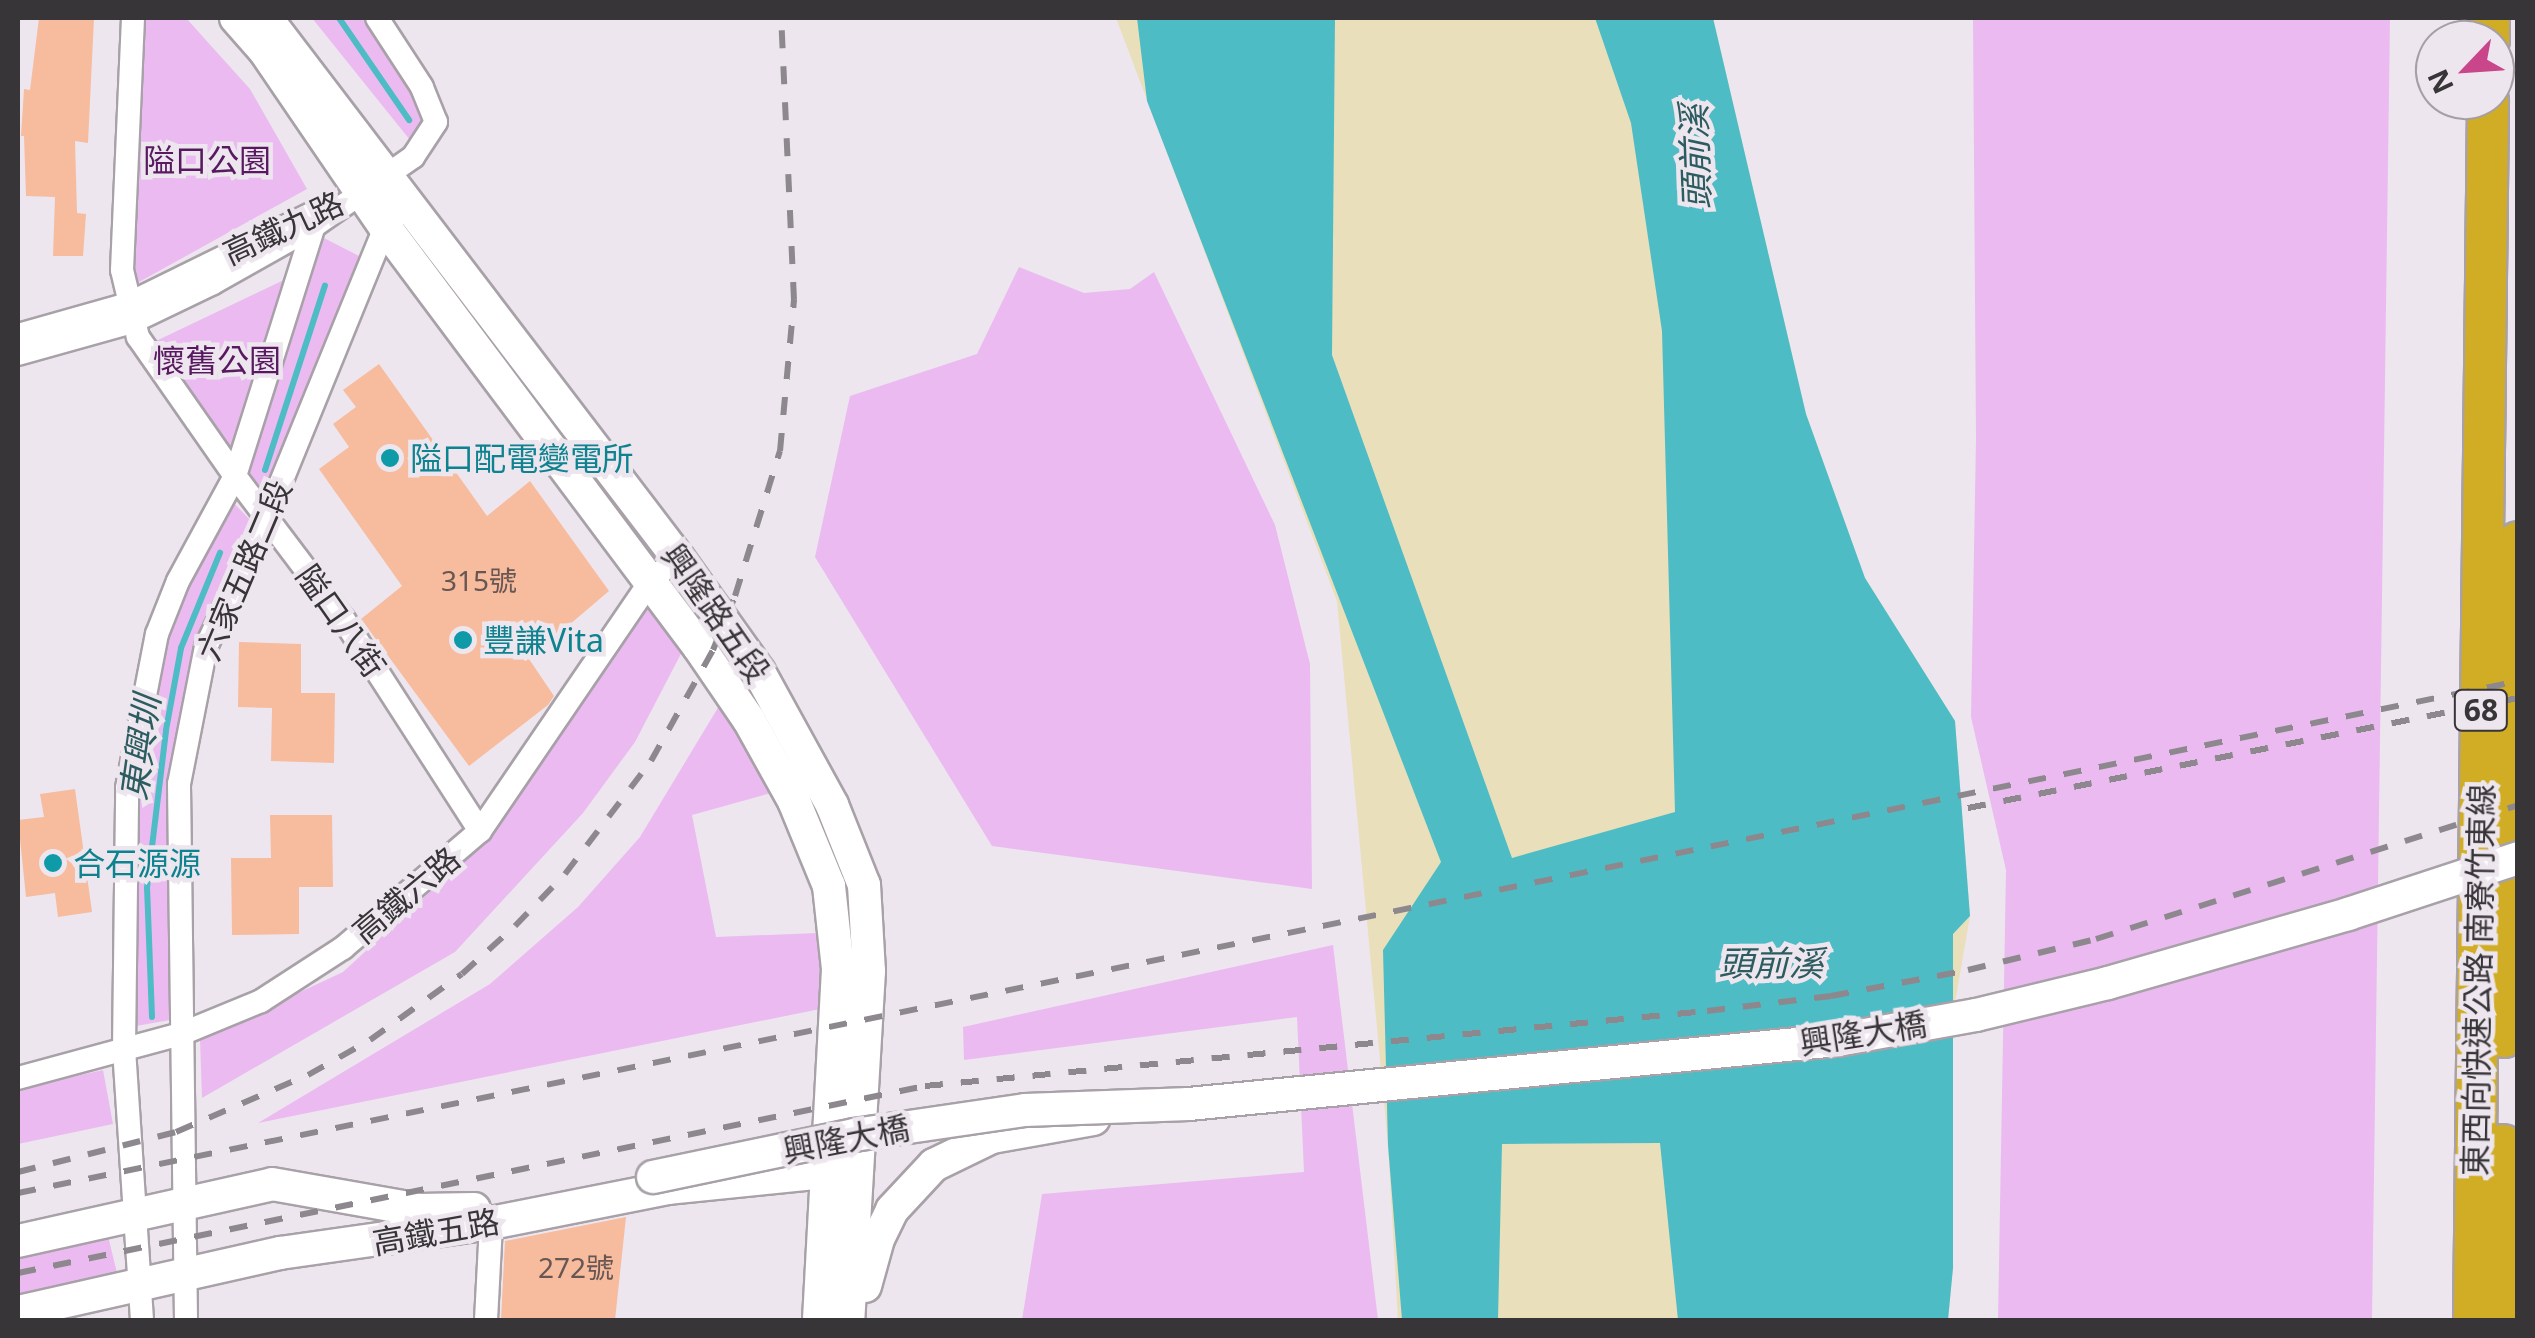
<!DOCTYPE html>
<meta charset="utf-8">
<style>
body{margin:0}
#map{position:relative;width:2535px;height:1338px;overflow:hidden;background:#ede6ee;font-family:"Noto Sans","Noto Sans TC",sans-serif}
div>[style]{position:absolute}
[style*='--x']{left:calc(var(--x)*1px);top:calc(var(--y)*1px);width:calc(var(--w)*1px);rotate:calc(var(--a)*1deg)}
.green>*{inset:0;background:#ebbaf1}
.sand>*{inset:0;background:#e9dfba}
.water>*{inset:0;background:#4dbcc5}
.stream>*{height:6px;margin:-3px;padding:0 3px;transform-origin:3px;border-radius:3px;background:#4dbcc5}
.building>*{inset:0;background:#f7bb9e}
.roads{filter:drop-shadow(2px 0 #a8a1a8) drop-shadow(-2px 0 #a8a1a8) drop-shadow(0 2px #a8a1a8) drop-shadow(0 -2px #a8a1a8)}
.street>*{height:22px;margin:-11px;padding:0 11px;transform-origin:11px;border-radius:11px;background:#fff}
.secondary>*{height:32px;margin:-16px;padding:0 16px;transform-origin:16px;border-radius:16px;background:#fff}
.highway>*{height:40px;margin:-20px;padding:0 20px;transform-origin:20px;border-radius:20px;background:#d1ac25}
.rail>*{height:6px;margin-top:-3px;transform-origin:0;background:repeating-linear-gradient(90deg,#8d888e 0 18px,transparent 0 36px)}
.bridges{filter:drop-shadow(2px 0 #a8a1a8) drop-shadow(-2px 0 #a8a1a8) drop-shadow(0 2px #a8a1a8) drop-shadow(0 -2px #a8a1a8)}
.secondary-bridge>*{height:32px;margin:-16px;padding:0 16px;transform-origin:16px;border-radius:16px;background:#fff}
.dots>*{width:28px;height:28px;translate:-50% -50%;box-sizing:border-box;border:5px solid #ede6ee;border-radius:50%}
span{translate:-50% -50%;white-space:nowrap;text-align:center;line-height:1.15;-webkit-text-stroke:9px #ede6ee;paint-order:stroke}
.number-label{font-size:28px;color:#685652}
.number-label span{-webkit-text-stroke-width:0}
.shield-label span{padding:2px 8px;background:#ede6ee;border:2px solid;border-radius:8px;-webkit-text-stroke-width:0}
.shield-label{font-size:30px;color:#383538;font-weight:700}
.park-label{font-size:32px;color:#581960}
.street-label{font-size:32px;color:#383538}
.culture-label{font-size:32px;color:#0d838f}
.left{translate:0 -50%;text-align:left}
.water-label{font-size:35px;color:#2c5c60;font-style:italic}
.frame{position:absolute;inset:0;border:20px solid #383538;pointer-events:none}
.north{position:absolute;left:2415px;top:20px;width:100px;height:100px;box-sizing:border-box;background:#ede6ee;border:2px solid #a59fa5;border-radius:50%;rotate:245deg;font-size:28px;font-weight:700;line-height:40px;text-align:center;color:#383538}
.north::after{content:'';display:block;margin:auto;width:35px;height:45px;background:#c9468a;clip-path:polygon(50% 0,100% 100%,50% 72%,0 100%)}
</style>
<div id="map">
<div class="green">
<i style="clip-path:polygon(135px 18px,186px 18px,250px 89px,307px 189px,130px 287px)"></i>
<i style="clip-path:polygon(312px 18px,367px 18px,415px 88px,428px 121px,410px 140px)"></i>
<i style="clip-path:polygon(1973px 18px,2390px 18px,2372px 1320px,1998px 1320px,2006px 870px,1971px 717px,1976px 439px)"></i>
<i style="clip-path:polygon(324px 238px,359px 256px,266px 491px,245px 471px)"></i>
<i style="clip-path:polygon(1019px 267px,1084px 293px,1130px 289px,1154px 272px,1275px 525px,1310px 664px,1312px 889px,992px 846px,815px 557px,850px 396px,977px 354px)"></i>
<i style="clip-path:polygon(288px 278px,230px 455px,156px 341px)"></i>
<i style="clip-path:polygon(230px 499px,253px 523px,195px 645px,169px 772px,170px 1020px,136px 1026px,136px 802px,169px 631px)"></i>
<i style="clip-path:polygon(648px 604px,685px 646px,635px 742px,583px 813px,455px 952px,202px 1098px,200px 1039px,343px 972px,494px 833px)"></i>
<i style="clip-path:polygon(719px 706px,775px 792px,692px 815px,716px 937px,818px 933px,825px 1008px,258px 1123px,490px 984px,578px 907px,640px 837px)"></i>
<i style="clip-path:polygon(1333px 945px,1378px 1320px,1022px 1320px,1042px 1194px,1304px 1172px,1297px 1017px,964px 1060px,963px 1027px)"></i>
<i style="clip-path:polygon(103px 1070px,113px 1124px,18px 1144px,18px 1089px)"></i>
<i style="clip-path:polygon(107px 1232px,119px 1281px,18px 1303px,18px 1254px)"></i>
</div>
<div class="sand">
<i style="clip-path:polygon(1116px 18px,1713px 18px,1806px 414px,1865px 578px,1955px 721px,1970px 916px,1952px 1020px,1953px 1268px,1948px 1320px,1398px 1320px,1388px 1145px,1337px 601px)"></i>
</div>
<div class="water">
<i style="clip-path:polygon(1137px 18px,1335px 18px,1332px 355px,1512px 858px,1675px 812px,1662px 331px,1631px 123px,1595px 18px,1713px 18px,1806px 414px,1865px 578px,1955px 721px,1970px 916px,1953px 934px,1953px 1268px,1948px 1320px,1678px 1320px,1660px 1143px,1502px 1144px,1498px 1320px,1402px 1320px,1388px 1145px,1383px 950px,1441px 862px,1147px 101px)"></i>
</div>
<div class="stream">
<i style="--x:339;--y:18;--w:124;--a:55.5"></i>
<i style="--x:265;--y:470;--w:194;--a:-72"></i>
<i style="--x:152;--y:1017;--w:129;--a:-92.2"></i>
<i style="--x:147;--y:888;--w:159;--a:-83.1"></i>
<i style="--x:166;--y:730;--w:83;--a:-79.6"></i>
<i style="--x:181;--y:648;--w:103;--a:-67.7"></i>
</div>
<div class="building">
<i style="clip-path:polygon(39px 18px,94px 18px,88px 143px,75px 141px,77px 213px,86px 214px,83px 256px,53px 256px,55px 197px,26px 196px,24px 136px,21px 136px,24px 89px,30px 90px)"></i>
<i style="clip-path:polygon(379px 364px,487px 516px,530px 481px,609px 591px,529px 659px,554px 696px,548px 705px,469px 766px,361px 619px,402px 586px,319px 469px,349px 447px,333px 424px,356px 407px,343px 390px)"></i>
<i style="clip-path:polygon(239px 642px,301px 644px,301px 693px,335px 693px,334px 763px,271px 761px,272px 708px,238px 707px)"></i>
<i style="clip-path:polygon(75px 789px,92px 912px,58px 917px,55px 893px,26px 897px,18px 820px,44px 817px,40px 794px)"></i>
<i style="clip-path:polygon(270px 815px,332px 815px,333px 887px,299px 887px,299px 934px,232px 935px,231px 858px,271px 858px)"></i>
<i style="clip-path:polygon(626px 1217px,615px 1320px,501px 1320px,505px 1241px)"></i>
</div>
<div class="roads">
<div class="street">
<i style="--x:133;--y:18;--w:252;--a:92.5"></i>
<i style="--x:122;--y:270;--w:69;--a:76.6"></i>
<i style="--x:138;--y:337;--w:169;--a:55.1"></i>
<i style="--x:235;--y:476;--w:181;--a:52.9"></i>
<i style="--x:344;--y:620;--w:251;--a:57.2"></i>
<i style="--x:18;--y:335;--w:114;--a:-15.7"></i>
<i style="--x:128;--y:304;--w:220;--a:-26.2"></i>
<i style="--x:18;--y:354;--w:118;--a:-15.7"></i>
<i style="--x:132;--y:322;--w:90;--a:-25.7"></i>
<i style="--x:213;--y:283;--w:116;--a:-29.4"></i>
<i style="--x:314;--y:226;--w:121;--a:-34.9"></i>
<i style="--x:413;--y:157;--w:42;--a:-56.7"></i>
<i style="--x:436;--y:122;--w:38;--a:-112"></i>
<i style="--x:422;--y:87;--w:82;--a:-123.1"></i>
<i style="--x:18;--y:1078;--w:169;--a:-15.1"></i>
<i style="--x:181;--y:1034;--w:87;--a:-22.4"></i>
<i style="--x:261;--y:1001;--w:98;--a:-32.9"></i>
<i style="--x:343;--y:948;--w:180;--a:-40.5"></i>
<i style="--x:480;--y:831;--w:304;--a:-55.7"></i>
<i style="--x:651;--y:580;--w:35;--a:-39"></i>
<i style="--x:142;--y:1320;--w:272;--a:-93.8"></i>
<i style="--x:124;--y:1049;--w:261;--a:-89.3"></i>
<i style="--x:127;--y:788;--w:157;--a:-79"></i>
<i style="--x:157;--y:634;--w:57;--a:-68.4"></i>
<i style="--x:178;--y:581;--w:119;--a:-61.5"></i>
<i style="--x:235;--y:476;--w:262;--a:-72.5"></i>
<i style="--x:186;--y:1320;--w:536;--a:-90.75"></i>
<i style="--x:179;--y:784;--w:140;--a:-78.9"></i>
<i style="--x:206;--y:647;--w:141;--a:-64.9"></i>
<i style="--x:266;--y:519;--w:315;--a:-67.8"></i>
<i style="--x:385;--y:227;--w:9;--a:-36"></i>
<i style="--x:486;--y:1320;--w:97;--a:-87"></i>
</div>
<div class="secondary">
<i style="--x:236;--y:18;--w:44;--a:48.7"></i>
<i style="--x:265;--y:51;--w:213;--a:55.7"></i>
<i style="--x:385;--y:227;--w:524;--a:53.22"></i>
<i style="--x:699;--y:647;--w:88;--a:55.6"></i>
<i style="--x:749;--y:720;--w:93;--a:60.9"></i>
<i style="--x:794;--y:801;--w:92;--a:67.6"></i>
<i style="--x:829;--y:886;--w:83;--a:83.8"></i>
<i style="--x:838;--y:969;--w:352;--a:93.1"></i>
<i style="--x:266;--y:18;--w:679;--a:52.66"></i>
<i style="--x:678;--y:558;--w:140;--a:54.6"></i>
<i style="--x:759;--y:672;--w:152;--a:61.2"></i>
<i style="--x:832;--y:805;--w:86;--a:68.2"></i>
<i style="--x:864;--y:885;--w:86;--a:86.7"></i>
<i style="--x:869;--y:971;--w:350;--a:93.4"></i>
<i style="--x:18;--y:1241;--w:260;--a:-12.6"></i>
<i style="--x:272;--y:1184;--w:149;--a:10"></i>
<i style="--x:419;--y:1210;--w:55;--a:-1"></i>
<i style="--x:865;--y:1286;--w:49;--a:-74.5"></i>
<i style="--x:878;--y:1239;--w:32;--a:-64"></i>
<i style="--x:892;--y:1210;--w:62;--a:-47"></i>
<i style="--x:934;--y:1165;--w:64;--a:-25.8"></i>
<i style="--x:992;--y:1137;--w:103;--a:-10.1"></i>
<i style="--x:18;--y:1312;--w:269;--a:-12.7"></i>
<i style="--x:280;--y:1253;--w:213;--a:-8.1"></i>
<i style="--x:491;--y:1223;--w:179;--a:-11.2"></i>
<i style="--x:667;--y:1188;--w:178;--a:-5.8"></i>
</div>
<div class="highway">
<i style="--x:2489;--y:40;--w:22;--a:-90"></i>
<i style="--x:2504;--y:1037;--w:495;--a:-88.4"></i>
<i style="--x:2474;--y:1320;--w:1220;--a:-89.34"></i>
<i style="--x:2502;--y:1320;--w:175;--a:-89.7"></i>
</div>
</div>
<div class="rail">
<i style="--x:1968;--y:808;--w:561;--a:-11.31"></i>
<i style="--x:18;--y:1172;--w:163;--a:-14.2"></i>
<i style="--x:176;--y:1132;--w:144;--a:-23.4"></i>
<i style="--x:308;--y:1075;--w:71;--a:-29.4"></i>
<i style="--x:370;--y:1040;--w:113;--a:-35.7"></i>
<i style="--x:462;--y:974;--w:72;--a:-42.2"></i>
<i style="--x:515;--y:926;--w:72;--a:-46.1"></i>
<i style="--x:565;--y:874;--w:142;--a:-52.7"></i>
<i style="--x:651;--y:761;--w:127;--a:-60.8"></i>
<i style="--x:713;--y:650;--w:58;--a:-67.8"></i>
<i style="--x:735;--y:596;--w:152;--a:-72.8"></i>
<i style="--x:780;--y:451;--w:152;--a:-84.7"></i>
<i style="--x:794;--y:300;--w:282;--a:-92.6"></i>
<i style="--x:18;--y:1193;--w:2552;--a:-11.57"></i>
<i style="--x:18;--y:1273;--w:926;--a:-11.65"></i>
<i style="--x:925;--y:1086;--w:786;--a:-5.48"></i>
<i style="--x:1707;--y:1011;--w:125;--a:-6.9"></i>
<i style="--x:1831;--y:996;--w:139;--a:-10.7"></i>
<i style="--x:1968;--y:970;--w:132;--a:-13.6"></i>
<i style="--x:2096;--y:939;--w:443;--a:-17.6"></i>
</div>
<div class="bridges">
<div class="secondary-bridge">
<i style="--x:653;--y:1177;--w:205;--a:-11.8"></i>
<i style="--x:854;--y:1135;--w:173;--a:-8.3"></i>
<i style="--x:1025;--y:1110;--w:164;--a:-2.1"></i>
<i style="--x:1189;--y:1104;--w:651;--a:-5.64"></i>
<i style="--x:1837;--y:1040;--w:141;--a:-10.2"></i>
<i style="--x:1976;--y:1015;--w:136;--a:-13.6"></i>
<i style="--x:2108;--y:983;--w:250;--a:-16"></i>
<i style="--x:2348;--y:914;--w:179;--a:-18.2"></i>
</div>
</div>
<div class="dots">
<i style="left:390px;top:458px;background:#0f9aa8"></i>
<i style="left:463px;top:640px;background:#0f9aa8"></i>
<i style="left:53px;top:863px;background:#0f9aa8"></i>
</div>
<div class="number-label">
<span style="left:479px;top:580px">315號</span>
<span style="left:576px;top:1267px">272號</span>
</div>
<div class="shield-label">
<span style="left:2481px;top:710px">68</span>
</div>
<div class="park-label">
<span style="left:207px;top:160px">隘口公園</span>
<span style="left:217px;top:360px">懷舊公園</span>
</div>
<div class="street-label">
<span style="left:283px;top:228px;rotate:-25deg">高鐵九路</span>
<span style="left:244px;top:570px;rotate:-67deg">六家五路二段</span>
<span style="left:716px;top:613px;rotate:55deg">興隆路五段</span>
<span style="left:341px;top:621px;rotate:55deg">隘口八街</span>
<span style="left:406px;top:895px;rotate:-40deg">高鐵六路</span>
<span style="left:2478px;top:980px;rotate:-89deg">東西向快速公路 南寮竹東線</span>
<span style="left:1863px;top:1033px;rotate:-9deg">興隆大橋</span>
<span style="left:846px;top:1139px;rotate:-11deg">興隆大橋</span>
<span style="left:436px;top:1232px;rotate:-10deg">高鐵五路</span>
</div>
<div class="culture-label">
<span class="left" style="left:410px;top:458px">隘口配電變電所</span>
<span class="left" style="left:483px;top:640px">豐謙Vita</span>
<span class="left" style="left:73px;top:863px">合石源源</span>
</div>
<div class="water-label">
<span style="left:1695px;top:157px;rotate:-92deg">頭前溪</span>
<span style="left:140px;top:748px;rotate:-82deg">東興圳</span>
<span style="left:1771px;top:963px">頭前溪</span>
</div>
<div class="frame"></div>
<div class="north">N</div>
</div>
